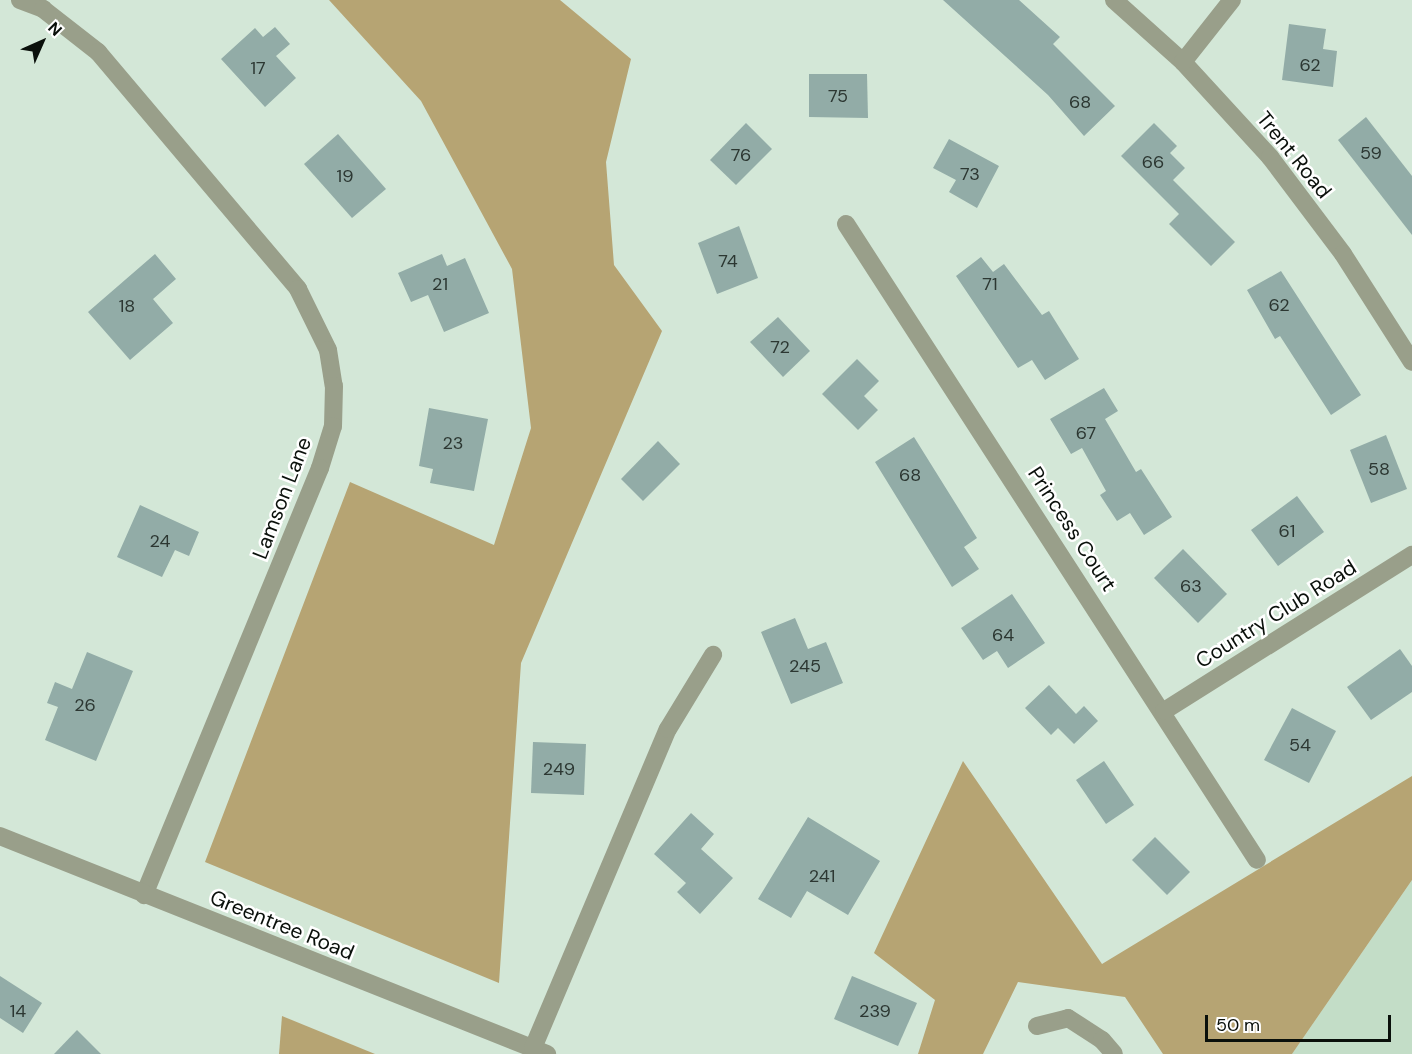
<!DOCTYPE html>
<style>
body{margin:0}
#map{position:relative;width:1412px;height:1054px;overflow:hidden;background:#d3e7d7;font-family:"DM Sans",sans-serif}
div>[style]{position:absolute}
[style*='--x']{left:calc(var(--x)*1px);top:calc(var(--y)*1px);width:calc(var(--w)*1px);rotate:calc(var(--a)*1deg)}
.built>*{inset:0;background:#c3ddc7}
.forest>*{inset:0;background:#b6a473}
.building>*{inset:0;background:#92aca7}
.minor>*{height:18px;margin:-9px;padding:0 9px;transform-origin:9px;border-radius:9px;background:#999f8a}
span{translate:-50% -50%;white-space:nowrap;text-align:center;line-height:1.15;-webkit-text-stroke:5px #fff;paint-order:stroke}
.number-label{font-size:18px;color:#2c3732}
.number-label span{-webkit-text-stroke-width:0}
.street-label{font-size:21px;color:#0a100b}
.north{position:absolute;left:12px;top:12px;width:60px;height:60px;-webkit-text-stroke:4px #fff;paint-order:stroke;rotate:45deg;font-size:16px;font-weight:700;line-height:24px;text-align:center;color:#0a100b}
.north::after{content:'';display:block;margin:auto;width:21px;height:27px;background:#0a100b;clip-path:polygon(50% 0,100% 100%,50% 72%,0 100%)}
.scale{position:absolute;left:1205px;top:1015px;width:186px;height:27px;box-sizing:border-box;border:3px solid #0a100b;border-top:0;padding-left:8px;font-size:18px;line-height:21px;white-space:nowrap;color:#0a100b;-webkit-text-stroke:4px #fff;paint-order:stroke}
</style>
<div id="map">
<div class="built">
<i style="clip-path:polygon(1412px 880px,1412px 1054px,1292px 1054px)"></i>
</div>
<div class="forest">
<i style="clip-path:polygon(329px 0,560px 0,631px 59px,606px 162px,614px 265px,662px 331px,521px 663px,499px 983px,205px 862px,350px 482px,494px 545px,531px 428px,512px 269px,421px 101px)"></i>
<i style="clip-path:polygon(963px 761px,1102px 964px,1412px 776px,1412px 880px,1292px 1054px,1163px 1054px,1125px 997px,1018px 982px,983px 1054px,918px 1054px,935px 1000px,874px 953px)"></i>
<i style="clip-path:polygon(282px 1016px,375px 1054px,279px 1054px)"></i>
</div>
<div class="building">
<i style="clip-path:polygon(943px 0,1019px 0,1060px 37px,1053px 44px,1115px 106px,1084px 136px,1048px 95px)"></i>
<i style="clip-path:polygon(1289px 24px,1326px 29px,1323px 49px,1337px 51px,1333px 87px,1282px 80px)"></i>
<i style="clip-path:polygon(275px 27px,290px 44px,276px 56px,296px 78px,265px 107px,221px 59px,255px 28px,263px 37px)"></i>
<i style="clip-path:polygon(809px 74px,867px 74px,868px 118px,809px 117px)"></i>
<i style="clip-path:polygon(1366px 117px,1412px 176px,1412px 235px,1338px 140px)"></i>
<i style="clip-path:polygon(746px 123px,772px 149px,736px 185px,710px 160px)"></i>
<i style="clip-path:polygon(1154px 123px,1177px 146px,1170px 153px,1185px 168px,1173px 180px,1235px 242px,1211px 266px,1169px 224px,1179px 214px,1121px 156px)"></i>
<i style="clip-path:polygon(338px 134px,386px 189px,352px 218px,304px 164px)"></i>
<i style="clip-path:polygon(949px 139px,999px 166px,977px 208px,949px 192px,956px 180px,933px 168px)"></i>
<i style="clip-path:polygon(739px 226px,758px 278px,717px 294px,698px 243px)"></i>
<i style="clip-path:polygon(155px 254px,176px 279px,153px 299px,173px 323px,130px 360px,88px 312px)"></i>
<i style="clip-path:polygon(442px 254px,447px 266px,465px 258px,489px 313px,444px 332px,428px 295px,411px 302px,398px 273px)"></i>
<i style="clip-path:polygon(981px 257px,993px 272px,1004px 264px,1042px 315px,1049px 311px,1079px 359px,1045px 380px,1032px 360px,1018px 368px,956px 276px)"></i>
<i style="clip-path:polygon(1281px 271px,1361px 395px,1331px 415px,1280px 336px,1275px 339px,1247px 290px)"></i>
<i style="clip-path:polygon(778px 317px,810px 351px,783px 377px,750px 342px)"></i>
<i style="clip-path:polygon(857px 359px,879px 381px,864px 396px,878px 410px,858px 430px,822px 394px)"></i>
<i style="clip-path:polygon(1104px 388px,1118px 411px,1105px 419px,1136px 472px,1141px 469px,1172px 517px,1144px 535px,1130px 513px,1117px 521px,1100px 495px,1106px 491px,1082px 448px,1071px 454px,1050px 419px)"></i>
<i style="clip-path:polygon(429px 408px,488px 419px,474px 491px,430px 483px,433px 469px,419px 466px)"></i>
<i style="clip-path:polygon(1386px 435px,1407px 489px,1371px 503px,1350px 450px)"></i>
<i style="clip-path:polygon(914px 437px,977px 538px,964px 547px,979px 569px,952px 587px,875px 462px)"></i>
<i style="clip-path:polygon(658px 441px,680px 464px,643px 501px,621px 479px)"></i>
<i style="clip-path:polygon(1297px 496px,1324px 532px,1278px 566px,1251px 530px)"></i>
<i style="clip-path:polygon(140px 505px,199px 532px,189px 556px,175px 550px,162px 577px,117px 557px)"></i>
<i style="clip-path:polygon(1183px 549px,1227px 594px,1198px 623px,1154px 578px)"></i>
<i style="clip-path:polygon(1012px 594px,1045px 643px,1008px 668px,997px 651px,983px 660px,961px 628px)"></i>
<i style="clip-path:polygon(795px 618px,808px 649px,826px 642px,843px 683px,791px 704px,761px 632px)"></i>
<i style="clip-path:polygon(1400px 649px,1412px 666px,1412px 692px,1371px 720px,1347px 687px)"></i>
<i style="clip-path:polygon(87px 652px,133px 671px,96px 761px,45px 740px,58px 707px,47px 703px,55px 682px,72px 689px)"></i>
<i style="clip-path:polygon(1049px 685px,1076px 714px,1084px 706px,1098px 721px,1074px 744px,1058px 728px,1051px 735px,1025px 708px)"></i>
<i style="clip-path:polygon(1292px 708px,1336px 731px,1309px 783px,1264px 760px)"></i>
<i style="clip-path:polygon(533px 742px,586px 744px,584px 795px,531px 793px)"></i>
<i style="clip-path:polygon(1104px 761px,1134px 805px,1106px 824px,1076px 780px)"></i>
<i style="clip-path:polygon(691px 813px,714px 834px,701px 849px,733px 878px,700px 914px,677px 892px,686px 883px,654px 854px)"></i>
<i style="clip-path:polygon(808px 817px,880px 861px,848px 915px,807px 891px,791px 918px,758px 899px)"></i>
<i style="clip-path:polygon(1155px 837px,1190px 872px,1167px 895px,1132px 860px)"></i>
<i style="clip-path:polygon(0 976px,42px 1003px,23px 1033px,0 1018px)"></i>
<i style="clip-path:polygon(852px 976px,917px 1003px,898px 1046px,834px 1019px)"></i>
<i style="clip-path:polygon(77px 1030px,101px 1054px,54px 1054px)"></i>
</div>
<div class="minor">
<i style="--x:20;--y:0;--w:25;--a:21"></i>
<i style="--x:43;--y:9;--w:70;--a:38"></i>
<i style="--x:98;--y:52;--w:310;--a:49.8"></i>
<i style="--x:298;--y:289;--w:68;--a:63.8"></i>
<i style="--x:328;--y:350;--w:36;--a:81"></i>
<i style="--x:334;--y:386;--w:40;--a:91.4"></i>
<i style="--x:333;--y:426;--w:44;--a:107.2"></i>
<i style="--x:320;--y:468;--w:462;--a:112.4"></i>
<i style="--x:1114;--y:0;--w:93;--a:41.9"></i>
<i style="--x:1183;--y:62;--w:129;--a:47.5"></i>
<i style="--x:1270;--y:157;--w:121;--a:53"></i>
<i style="--x:1343;--y:254;--w:128;--a:57.4"></i>
<i style="--x:1183;--y:62;--w:79;--a:-51.7"></i>
<i style="--x:846;--y:224;--w:757;--a:57.13"></i>
<i style="--x:1164;--y:711;--w:293;--a:-32.2"></i>
<i style="--x:0;--y:836;--w:589;--a:21.73"></i>
<i style="--x:1037;--y:1026;--w:32;--a:-14"></i>
<i style="--x:1068;--y:1018;--w:40;--a:32.9"></i>
<i style="--x:1102;--y:1040;--w:18;--a:49"></i>
<i style="--x:533;--y:1048;--w:346;--a:-67.1"></i>
<i style="--x:668;--y:729;--w:87;--a:-58.7"></i>
</div>
<div class="number-label">
<span style="left:1310px;top:65px">62</span>
<span style="left:258px;top:68px">17</span>
<span style="left:838px;top:96px">75</span>
<span style="left:1080px;top:102px">68</span>
<span style="left:1371px;top:153px">59</span>
<span style="left:741px;top:155px">76</span>
<span style="left:1153px;top:162px">66</span>
<span style="left:970px;top:174px">73</span>
<span style="left:345px;top:176px">19</span>
<span style="left:728px;top:261px">74</span>
<span style="left:440px;top:284px">21</span>
<span style="left:990px;top:284px">71</span>
<span style="left:1279px;top:305px">62</span>
<span style="left:127px;top:306px">18</span>
<span style="left:780px;top:347px">72</span>
<span style="left:1086px;top:433px">67</span>
<span style="left:453px;top:443px">23</span>
<span style="left:1379px;top:469px">58</span>
<span style="left:910px;top:475px">68</span>
<span style="left:1287px;top:531px">61</span>
<span style="left:160px;top:541px">24</span>
<span style="left:1191px;top:586px">63</span>
<span style="left:1003px;top:635px">64</span>
<span style="left:805px;top:666px">245</span>
<span style="left:85px;top:705px">26</span>
<span style="left:1300px;top:745px">54</span>
<span style="left:559px;top:769px">249</span>
<span style="left:822px;top:876px">241</span>
<span style="left:18px;top:1011px">14</span>
<span style="left:875px;top:1011px">239</span>
</div>
<div class="street-label">
<span style="left:1294px;top:155px;rotate:51deg">Trent Road</span>
<span style="left:282px;top:498px;rotate:-69deg">Lamson Lane</span>
<span style="left:1072px;top:529px;rotate:57deg">Princess Court</span>
<span style="left:1276px;top:614px;rotate:-32deg">Country Club Road</span>
<span style="left:282px;top:925px;rotate:22deg">Greentree Road</span>
</div>
<div class="north">N</div>
<div class="scale">50 m</div>
</div>
